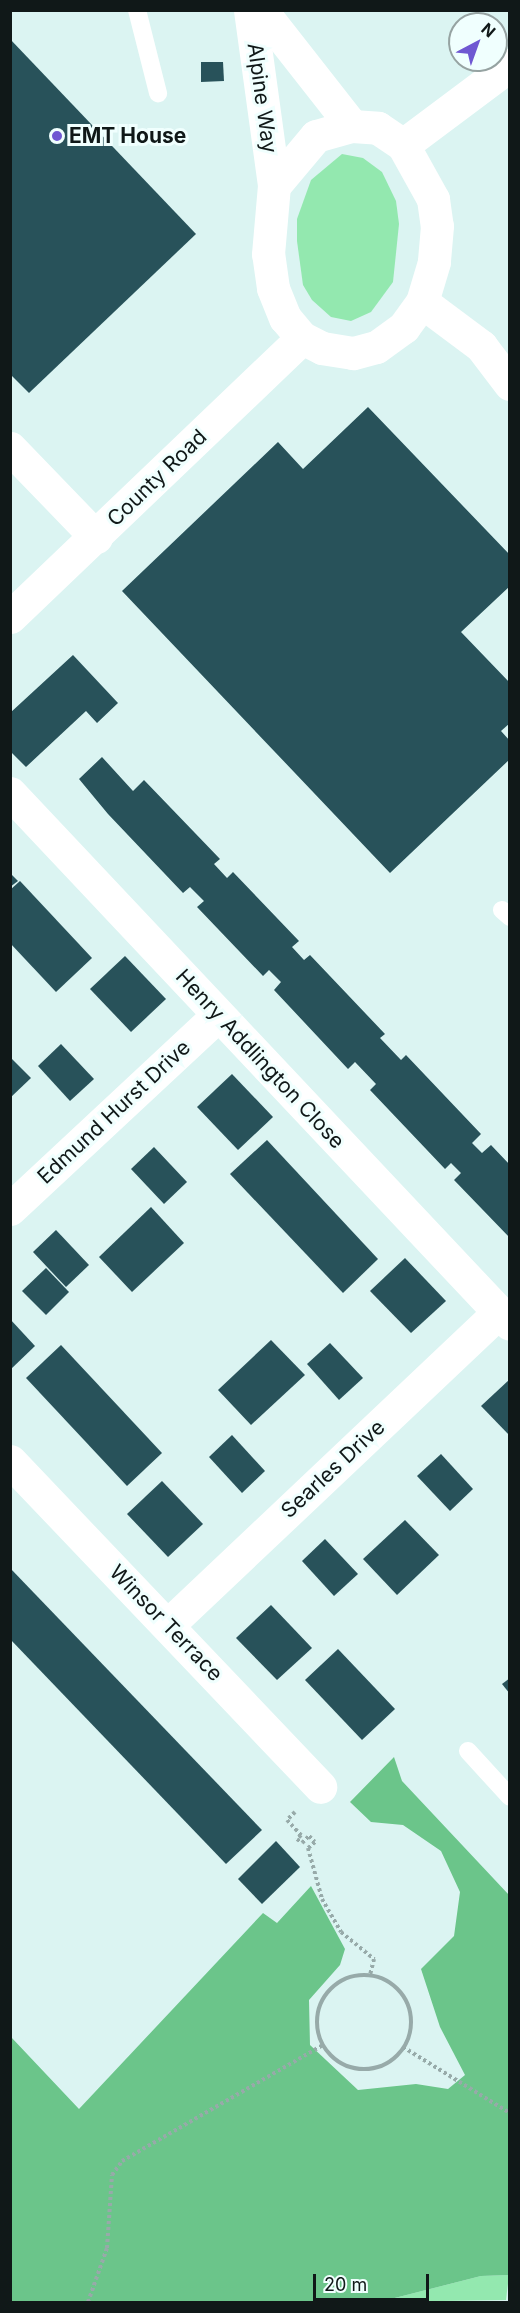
<!DOCTYPE html>
<style>
body{margin:0}
#map{position:relative;width:520px;height:2313px;overflow:hidden;background:#dbf4f2;font-family:Inter,sans-serif}
div>[style]{position:absolute}
[style*='--x']{left:calc(var(--x)*1px);top:calc(var(--y)*1px);width:calc(var(--w)*1px);rotate:calc(var(--a)*1deg)}
.green>*{inset:0;background:#93e8af}
.forest>*{inset:0;background:#6bc58a}
.building>*{inset:0;background:#28525a}
.path>*{height:4px;margin-top:-2px;transform-origin:0;background:repeating-linear-gradient(90deg,#97aaa9 0 3px,transparent 0 6px)}
.path>.ring{margin:-2px;padding:0;box-sizing:content-box;background:none;border:4px solid #97aaa9;border-radius:50%}
.service>*{height:18px;margin:-9px;padding:0 9px;transform-origin:9px;border-radius:9px;background:#fff}
.minor>*{height:33px;margin:-16.5px;padding:0 16.5px;transform-origin:16.5px;border-radius:16.5px;background:#fff}
.dots>*{width:16px;height:16px;translate:-50% -50%;box-sizing:border-box;border:3px solid #f0fffe;border-radius:50%}
span{translate:-50% -50%;white-space:nowrap;text-align:center;line-height:1.15;-webkit-text-stroke:6px #f0fffe;paint-order:stroke}
.street-label{font-size:21px;color:#101818}
.poi-label{font-size:21px;color:#101818;font-weight:700}
.left{translate:0 -50%;text-align:left}
.frame{position:absolute;inset:0;border:12px solid #101818;pointer-events:none}
.north{position:absolute;left:448px;top:12px;width:60px;height:60px;box-sizing:border-box;background:#f0fffe;border:2px solid #96a3a2;border-radius:50%;rotate:41deg;font-size:16px;font-weight:700;line-height:24px;text-align:center;color:#101818}
.north::after{content:'';display:block;margin:auto;width:21px;height:27px;background:#6f58d2;clip-path:polygon(50% 0,100% 100%,50% 72%,0 100%)}
.scale{position:absolute;left:313px;top:2274px;width:116px;height:27px;box-sizing:border-box;border:3px solid #101818;border-top:0;padding-left:8px;font-size:18px;line-height:21px;white-space:nowrap;color:#101818;-webkit-text-stroke:4px #f0fffe;paint-order:stroke}
</style>
<div id="map">
<div class="green">
<i style="clip-path:polygon(342px 154px,363px 158px,382px 172px,396px 201px,399px 224px,393px 282px,371px 312px,351px 321px,331px 317px,312px 300px,303px 285px,297px 241px,297px 219px,311px 180px)"></i>
<i style="clip-path:polygon(509px 2275px,506px 2300px,379px 2302px,481px 2276px)"></i>
</div>
<div class="forest">
<i style="clip-path:polygon(394px 1757px,402px 1781px,509px 1895px,509px 2275px,481px 2276px,379px 2302px,11px 2302px,11px 2037px,79px 2109px,263px 1913px,277px 1923px,311px 1886px,345px 1949px,340px 1965px,309px 2000px,310px 2045px,358px 2090px,416px 2084px,448px 2089px,465px 2075px,440px 2027px,421px 1969px,454px 1936px,460px 1892px,441px 1851px,403px 1825px,371px 1822px,350px 1802px)"></i>
</div>
<div class="building">
<i style="clip-path:polygon(10px 39px,196px 234px,29px 393px,10px 374px)"></i>
<i style="clip-path:polygon(201px 62px,223px 62px,224px 81px,201px 82px)"></i>
<i style="clip-path:polygon(368px 407px,510px 555px,510px 586px,461px 632px,510px 683px,510px 723px,501px 731px,510px 741px,510px 759px,390px 873px,122px 591px,278px 442px,303px 469px)"></i>
<i style="clip-path:polygon(73px 655px,118px 703px,97px 723px,86px 711px,26px 767px,10px 751px,10px 713px)"></i>
<i style="clip-path:polygon(102px 757px,133px 791px,144px 780px,220px 859px,214px 864px,227px 878px,233px 872px,299px 941px,292px 947px,304px 960px,310px 955px,385px 1034px,380px 1038px,401px 1060px,406px 1055px,481px 1134px,472px 1143px,482px 1153px,491px 1145px,510px 1165px,510px 1238px,454px 1180px,461px 1173px,451px 1163px,445px 1169px,370px 1090px,376px 1084px,355px 1062px,348px 1069px,274px 990px,281px 982px,269px 970px,263px 976px,197px 907px,204px 901px,190px 887px,183px 893px,108px 814px,79px 779px)"></i>
<i style="clip-path:polygon(10px 873px,18px 881px,10px 887px)"></i>
<i style="clip-path:polygon(20px 881px,92px 958px,56px 992px,10px 943px,10px 890px)"></i>
<i style="clip-path:polygon(125px 956px,166px 999px,131px 1032px,90px 989px)"></i>
<i style="clip-path:polygon(61px 1044px,94px 1079px,70px 1101px,38px 1066px)"></i>
<i style="clip-path:polygon(10px 1057px,31px 1078px,10px 1098px)"></i>
<i style="clip-path:polygon(232px 1074px,273px 1117px,238px 1150px,197px 1107px)"></i>
<i style="clip-path:polygon(267px 1140px,378px 1259px,343px 1293px,230px 1174px)"></i>
<i style="clip-path:polygon(154px 1147px,187px 1182px,164px 1204px,131px 1169px)"></i>
<i style="clip-path:polygon(151px 1207px,184px 1243px,132px 1292px,99px 1257px)"></i>
<i style="clip-path:polygon(56px 1230px,89px 1265px,66px 1287px,33px 1252px)"></i>
<i style="clip-path:polygon(405px 1258px,446px 1301px,411px 1333px,370px 1291px)"></i>
<i style="clip-path:polygon(46px 1268px,69px 1292px,46px 1315px,22px 1291px)"></i>
<i style="clip-path:polygon(10px 1319px,35px 1346px,10px 1370px)"></i>
<i style="clip-path:polygon(271px 1340px,305px 1375px,251px 1425px,218px 1390px)"></i>
<i style="clip-path:polygon(330px 1343px,363px 1378px,339px 1400px,307px 1364px)"></i>
<i style="clip-path:polygon(61px 1345px,162px 1453px,127px 1486px,26px 1378px)"></i>
<i style="clip-path:polygon(510px 1379px,510px 1436px,481px 1406px)"></i>
<i style="clip-path:polygon(232px 1435px,265px 1471px,242px 1493px,209px 1457px)"></i>
<i style="clip-path:polygon(441px 1454px,473px 1489px,450px 1511px,417px 1476px)"></i>
<i style="clip-path:polygon(162px 1481px,203px 1524px,168px 1557px,127px 1514px)"></i>
<i style="clip-path:polygon(405px 1520px,439px 1555px,397px 1595px,363px 1559px)"></i>
<i style="clip-path:polygon(325px 1539px,358px 1574px,334px 1596px,302px 1561px)"></i>
<i style="clip-path:polygon(10px 1568px,262px 1830px,226px 1864px,10px 1639px)"></i>
<i style="clip-path:polygon(271px 1605px,312px 1648px,277px 1680px,236px 1638px)"></i>
<i style="clip-path:polygon(338px 1649px,395px 1709px,362px 1740px,305px 1680px)"></i>
<i style="clip-path:polygon(510px 1678px,510px 1694px,502px 1684px)"></i>
<i style="clip-path:polygon(276px 1841px,300px 1867px,262px 1904px,238px 1879px)"></i>
</div>
<div class="path">
<i style="--x:295;--y:1812;--w:11;--a:135"></i>
<i style="--x:287;--y:1820;--w:21;--a:47"></i>
<i style="--x:301;--y:1835;--w:6;--a:135"></i>
<i style="--x:297;--y:1839;--w:6;--a:39"></i>
<i style="--x:302;--y:1843;--w:10;--a:-45"></i>
<i style="--x:309;--y:1836;--w:8;--a:45"></i>
<i style="--x:315;--y:1842;--w:9;--a:139"></i>
<i style="--x:308;--y:1848;--w:53;--a:74.6"></i>
<i style="--x:322;--y:1899;--w:38;--a:60"></i>
<i style="--x:341;--y:1932;--w:43;--a:39.3"></i>
<i style="--x:374;--y:1959;--w:16;--a:104"></i>
<i class="ring" style="left:317px;top:1975px;width:90px;height:90px"></i>
<i style="--x:403;--y:2047;--w:126;--a:31.7"></i>
<i style="--x:88;--y:2302;--w:57;--a:-70.6"></i>
<i style="--x:107;--y:2248;--w:73;--a:-86.1"></i>
<i style="--x:112;--y:2175;--w:17;--a:-54"></i>
<i style="--x:122;--y:2161;--w:232;--a:-30"></i>
</div>
<div class="service">
<i style="--x:137;--y:10;--w:86;--a:75.8"></i>
<i style="--x:502;--y:910;--w:11;--a:41"></i>
<i style="--x:468;--y:1751;--w:62;--a:47.6"></i>
</div>
<div class="minor">
<i style="--x:250;--y:10;--w:178;--a:82.2"></i>
<i style="--x:261;--y:10;--w:147;--a:51.9"></i>
<i style="--x:352;--y:126;--w:26;--a:4"></i>
<i style="--x:378;--y:128;--w:30;--a:34"></i>
<i style="--x:403;--y:145;--w:62;--a:60.9"></i>
<i style="--x:433;--y:199;--w:27;--a:82"></i>
<i style="--x:437;--y:226;--w:36;--a:95"></i>
<i style="--x:434;--y:262;--w:42;--a:106.7"></i>
<i style="--x:422;--y:302;--w:31;--a:126"></i>
<i style="--x:404;--y:327;--w:34;--a:144"></i>
<i style="--x:376;--y:347;--w:24;--a:165"></i>
<i style="--x:353;--y:353;--w:31;--a:-171"></i>
<i style="--x:322;--y:348;--w:22;--a:-153"></i>
<i style="--x:302;--y:338;--w:26;--a:-130"></i>
<i style="--x:285;--y:318;--w:32;--a:-112"></i>
<i style="--x:273;--y:288;--w:34;--a:-98"></i>
<i style="--x:268;--y:254;--w:68;--a:-85"></i>
<i style="--x:274;--y:186;--w:65;--a:-50"></i>
<i style="--x:316;--y:136;--w:37;--a:-16"></i>
<i style="--x:403;--y:145;--w:134;--a:-36.8"></i>
<i style="--x:422;--y:302;--w:74;--a:36.7"></i>
<i style="--x:481;--y:346;--w:48;--a:52.7"></i>
<i style="--x:10;--y:448;--w:124;--a:46"></i>
<i style="--x:10;--y:617;--w:404;--a:-43.7"></i>
<i style="--x:10;--y:793;--w:729;--a:46.72"></i>
<i style="--x:10;--y:1209;--w:284;--a:-43"></i>
<i style="--x:10;--y:1461;--w:450;--a:46.4"></i>
<i style="--x:168;--y:1625;--w:454;--a:-43.4"></i>
</div>
<div class="dots">
<i style="left:57px;top:136px;background:#6f58d2"></i>
</div>
<div class="street-label">
<span style="left:262px;top:98px;rotate:82deg">Alpine Way</span>
<span style="left:157px;top:478px;rotate:-44deg">County Road</span>
<span style="left:260px;top:1059px;rotate:47deg">Henry Addlington Close</span>
<span style="left:114px;top:1112px;rotate:-43deg">Edmund Hurst Drive</span>
<span style="left:333px;top:1469px;rotate:-43deg">Searles Drive</span>
<span style="left:166px;top:1623px;rotate:46deg">Winsor Terrace</span>
</div>
<div class="poi-label">
<span class="left" style="left:69px;top:136px">EMT House</span>
</div>
<div class="frame"></div>
<div class="north">N</div>
<div class="scale">20 m</div>
</div>
